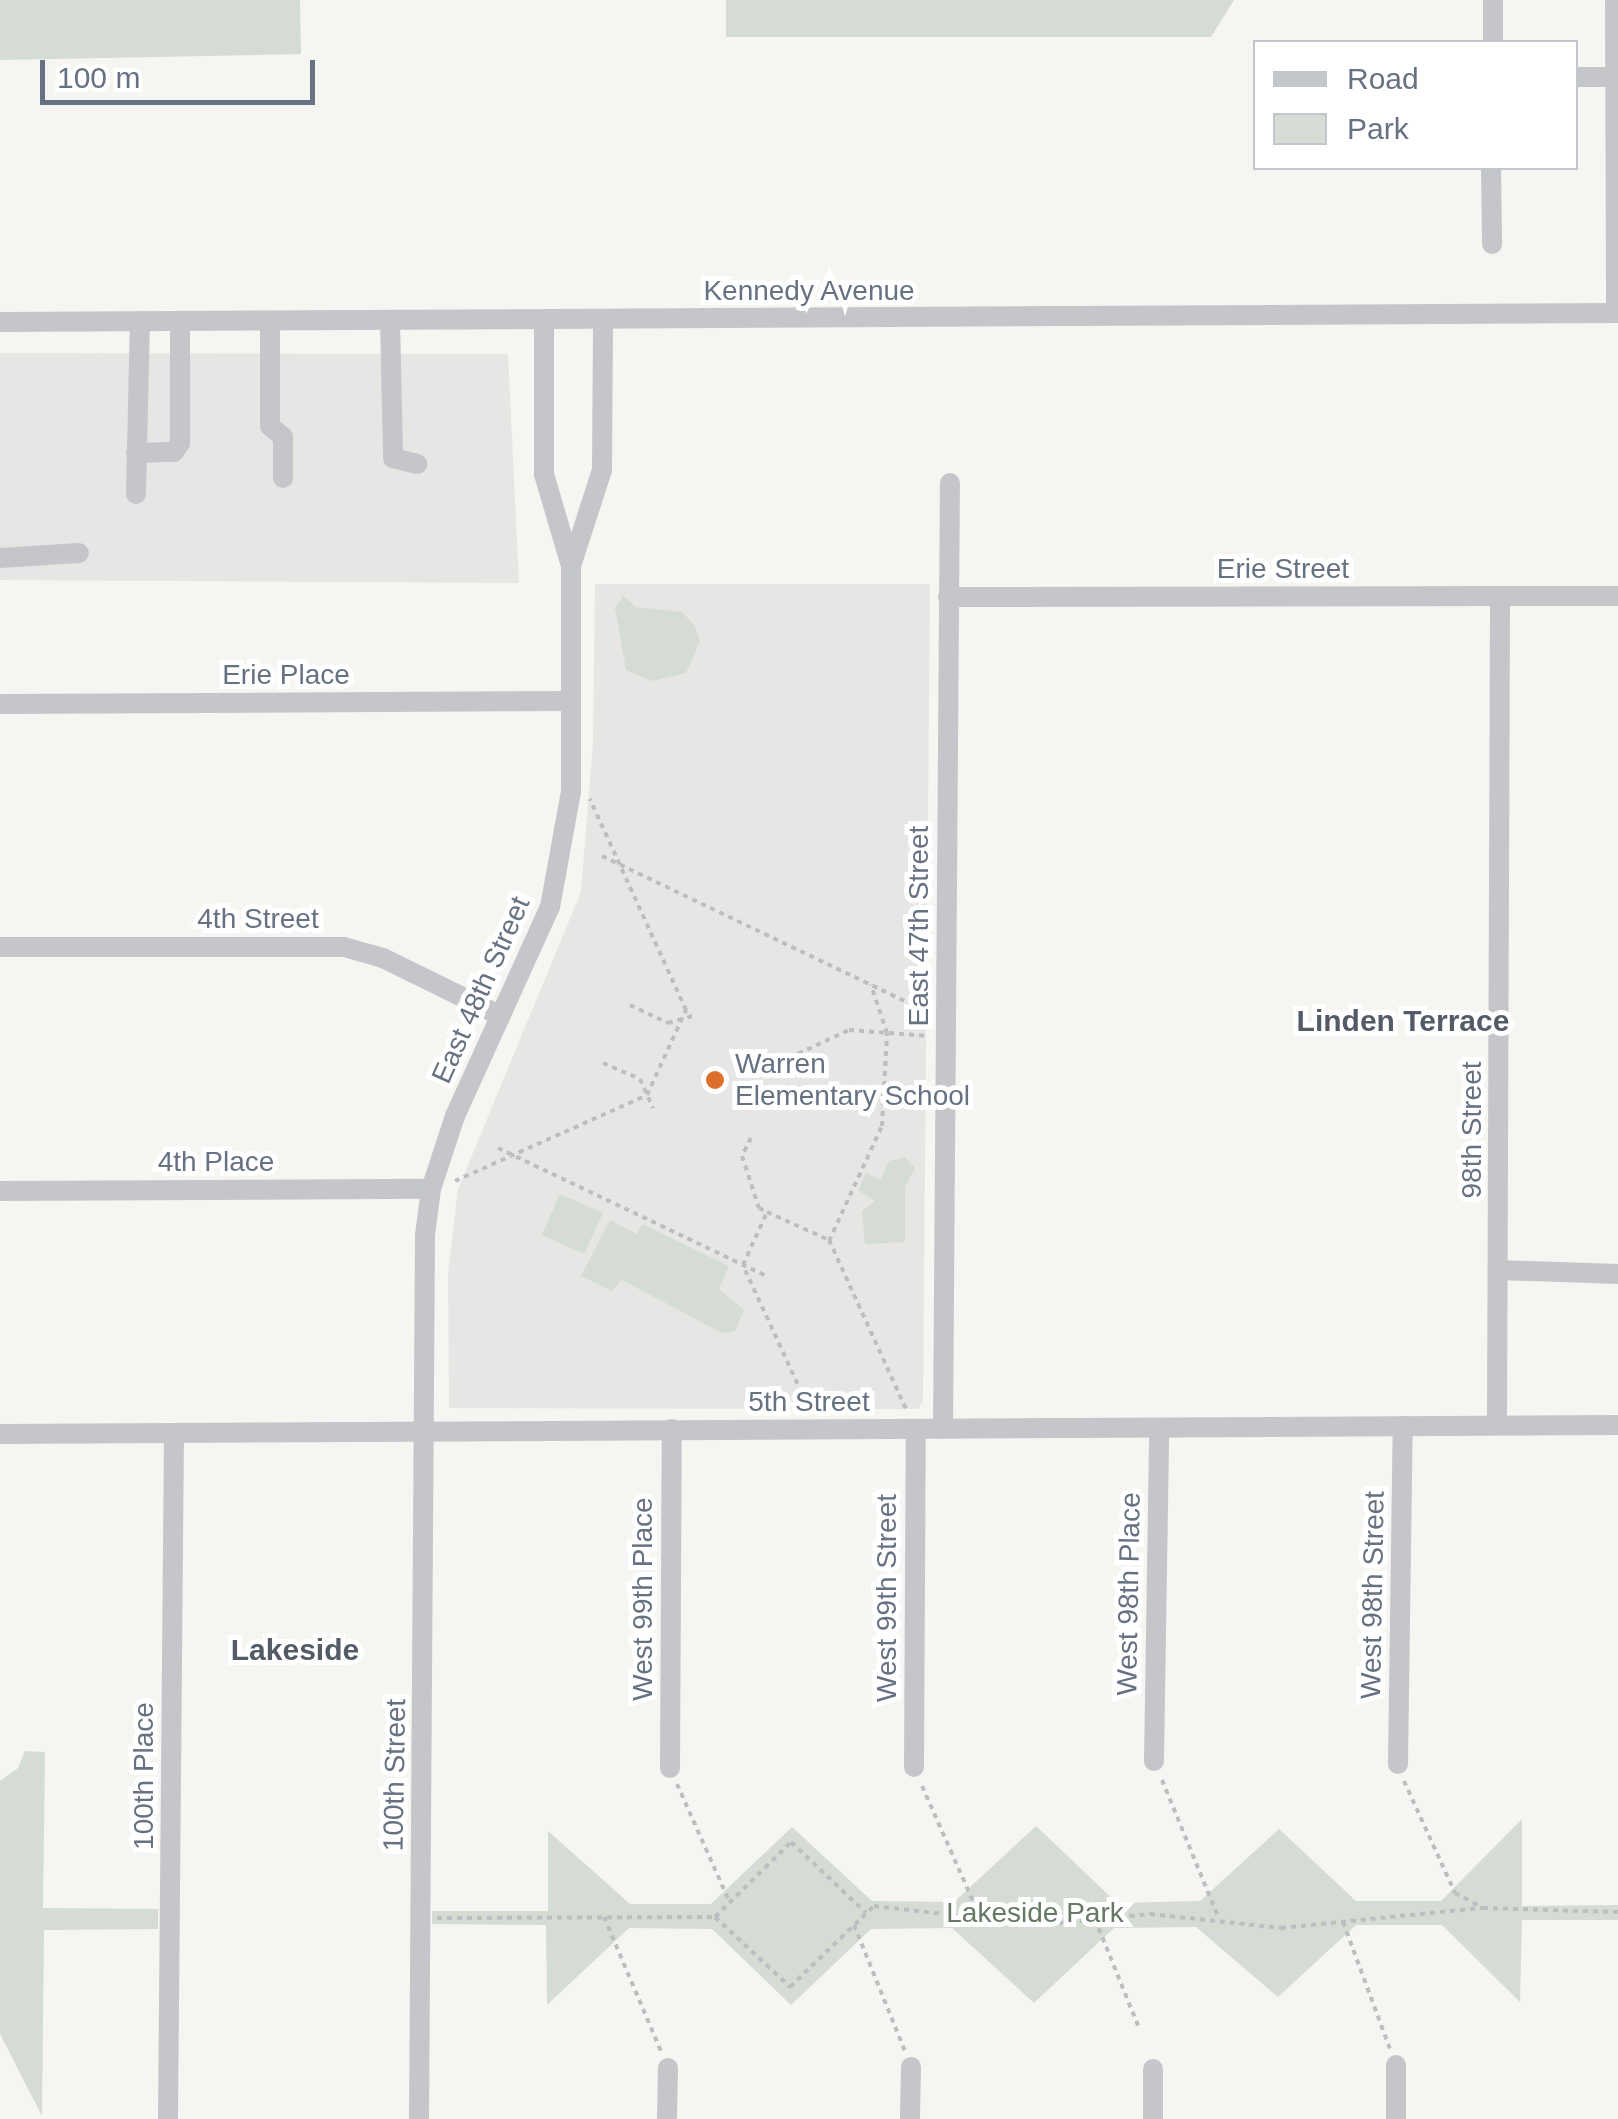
<!DOCTYPE html>
<style>
body{margin:0}
#map{position:relative;width:1618px;height:2119px;overflow:hidden;background:#f5f5f2;font-family:Arial,sans-serif}
div>[style]{position:absolute}
[style*='--x']{left:calc(var(--x)*1px);top:calc(var(--y)*1px);width:calc(var(--w)*1px);rotate:calc(var(--a)*1deg)}
.built>*{inset:0;background:#e6e6e5}
.green>*{inset:0;background:#d5dcd3}
.path>*{height:4px;margin-top:-2px;transform-origin:0;background:repeating-linear-gradient(90deg,#bdbec1 0 5px,transparent 0 10px)}
.minor>*{height:20px;margin:-10px;padding:0 10px;transform-origin:10px;border-radius:10px;background:#c4c6ca}
.dots>*{width:28px;height:28px;translate:-50% -50%;box-sizing:border-box;border:5px solid #fff;border-radius:50%}
span{translate:-50% -50%;white-space:nowrap;text-align:center;line-height:1.15;-webkit-text-stroke:10px #fff;paint-order:stroke}
.street-label{font-size:28px;color:#667182}
.poi-label{font-size:28px;color:#667182}
.left{translate:0 -50%;text-align:left}
.park-label{font-size:28px;color:#657964}
.neighbourhood-label{font-size:30px;color:#535b67;font-weight:700}
.legend{position:absolute;left:1253px;top:40px;width:325px;height:130px;box-sizing:border-box;background:#fff;border:2px solid #c2c6cd;margin:0;padding:12px 18px;list-style:none;font-size:30px;color:#667182}
.legend li{display:flex;align-items:center;gap:20px;height:50px}
.legend b{width:50px;border:2px solid #c2c6cd}
.scale{position:absolute;left:40px;top:60px;width:275px;height:45px;box-sizing:border-box;border:5px solid #667182;border-top:0;padding-left:12px;font-size:30px;line-height:35px;white-space:nowrap;color:#667182;-webkit-text-stroke:8px #fff;paint-order:stroke}
</style>
<div id="map">
<div class="built">
<i style="clip-path:polygon(0 353px,508px 354px,519px 583px,0 580px)"></i>
<i style="clip-path:polygon(595px 584px,930px 584px,923px 1401px,918px 1409px,449px 1408px,448px 1273px,458px 1189px,581px 892px,593px 742px)"></i>
</div>
<div class="green">
<i style="clip-path:polygon(0 0,300px 0,301px 54px,0 60px)"></i>
<i style="clip-path:polygon(726px 0,1234px 0,1211px 37px,726px 37px)"></i>
<i style="clip-path:polygon(623px 596px,636px 607px,682px 612px,694px 625px,700px 641px,686px 673px,652px 681px,626px 670px,615px 608px)"></i>
<i style="clip-path:polygon(905px 1157px,915px 1168px,905px 1187px,905px 1242px,865px 1244px,862px 1211px,875px 1201px,858px 1190px,866px 1173px,880px 1180px,889px 1161px)"></i>
<i style="clip-path:polygon(560px 1194px,603px 1213px,584px 1254px,542px 1235px)"></i>
<i style="clip-path:polygon(610px 1220px,637px 1234px,642px 1224px,729px 1266px,719px 1289px,744px 1310px,735px 1331px,722px 1333px,622px 1280px,612px 1291px,581px 1276px)"></i>
<i style="clip-path:polygon(25px 1751px,45px 1752px,43px 1908px,158px 1909px,158px 1929px,44px 1930px,42px 2116px,0 2034px,0 1781px,18px 1768px)"></i>
<i style="clip-path:polygon(1522px 1819px,1522px 1906px,1618px 1905px,1618px 1920px,1522px 1920px,1520px 2002px,1442px 1925px,1356px 1925px,1278px 1997px,1196px 1927px,1114px 1928px,1034px 2003px,952px 1928px,871px 1929px,791px 2005px,712px 1929px,629px 1928px,547px 2005px,546px 1925px,432px 1924px,432px 1911px,548px 1911px,548px 1831px,630px 1904px,711px 1904px,792px 1827px,872px 1901px,954px 1902px,1036px 1826px,1117px 1903px,1200px 1901px,1279px 1829px,1356px 1901px,1441px 1901px)"></i>
</div>
<div class="path">
<i style="--x:602;--y:856;--w:359;--a:25.6"></i>
<i style="--x:630;--y:1005;--w:42;--a:25.3"></i>
<i style="--x:668;--y:1023;--w:29;--a:-16"></i>
<i style="--x:603;--y:1063;--w:40;--a:23.4"></i>
<i style="--x:640;--y:1079;--w:32;--a:66"></i>
<i style="--x:783;--y:1070;--w:13;--a:-63"></i>
<i style="--x:789;--y:1058;--w:66;--a:-25"></i>
<i style="--x:849;--y:1030;--w:80;--a:4.3"></i>
<i style="--x:751;--y:1138;--w:20;--a:117"></i>
<i style="--x:742;--y:1156;--w:55;--a:71.9"></i>
<i style="--x:759;--y:1208;--w:9;--a:27"></i>
<i style="--x:498;--y:1148;--w:299;--a:25.5"></i>
<i style="--x:455;--y:1181;--w:210;--a:-24.1"></i>
<i style="--x:647;--y:1095;--w:94;--a:-65.4"></i>
<i style="--x:686;--y:1010;--w:232;--a:-114.5"></i>
<i style="--x:829;--y:1241;--w:127;--a:-65.3"></i>
<i style="--x:882;--y:1126;--w:93;--a:-86.9"></i>
<i style="--x:887;--y:1033;--w:51;--a:-108.4"></i>
<i style="--x:810;--y:1411;--w:161;--a:-114.7"></i>
<i style="--x:743;--y:1265;--w:58;--a:-65.6"></i>
<i style="--x:767;--y:1212;--w:68;--a:24.3"></i>
<i style="--x:829;--y:1240;--w:188;--a:65.5"></i>
<i style="--x:1162;--y:1780;--w:150;--a:67.7"></i>
<i style="--x:1404;--y:1781;--w:123;--a:65.5"></i>
<i style="--x:1455;--y:1893;--w:32;--a:28"></i>
<i style="--x:677;--y:1784;--w:130;--a:66"></i>
<i style="--x:922;--y:1786;--w:145;--a:66.1"></i>
<i style="--x:604;--y:1917;--w:146;--a:67"></i>
<i style="--x:715;--y:1917;--w:107;--a:-44.6"></i>
<i style="--x:791;--y:1842;--w:103;--a:43.4"></i>
<i style="--x:437;--y:1918;--w:278;--a:-0.2"></i>
<i style="--x:715;--y:1917;--w:103;--a:43"></i>
<i style="--x:790;--y:1987;--w:117;--a:-44"></i>
<i style="--x:874;--y:1906;--w:167;--a:6.5"></i>
<i style="--x:1040;--y:1925;--w:111;--a:-5.7"></i>
<i style="--x:1150;--y:1914;--w:132;--a:6.1"></i>
<i style="--x:1281;--y:1928;--w:203;--a:-5.7"></i>
<i style="--x:1483;--y:1908;--w:135;--a:1.7"></i>
<i style="--x:1095;--y:1919;--w:118;--a:68"></i>
<i style="--x:1343;--y:1922;--w:135;--a:69.7"></i>
<i style="--x:854;--y:1925;--w:136;--a:68"></i>
</div>
<div class="minor">
<i style="--x:1493;--y:0;--w:42;--a:90"></i>
<i style="--x:1615;--y:0;--w:313;--a:89.8"></i>
<i style="--x:1576;--y:77;--w:42;--a:0"></i>
<i style="--x:1491;--y:168;--w:76;--a:89.2"></i>
<i style="--x:270;--y:321;--w:105;--a:90"></i>
<i style="--x:270;--y:426;--w:17;--a:40"></i>
<i style="--x:283;--y:437;--w:41;--a:90"></i>
<i style="--x:390;--y:321;--w:137;--a:88.7"></i>
<i style="--x:393;--y:458;--w:25;--a:14"></i>
<i style="--x:0;--y:322;--w:1618;--a:-0.32"></i>
<i style="--x:136;--y:453;--w:38;--a:-2"></i>
<i style="--x:174;--y:452;--w:11;--a:-56"></i>
<i style="--x:180;--y:443;--w:122;--a:-90"></i>
<i style="--x:136;--y:494;--w:173;--a:-88.7"></i>
<i style="--x:0;--y:558;--w:79;--a:-3.6"></i>
<i style="--x:571;--y:566;--w:101;--a:-72.1"></i>
<i style="--x:602;--y:470;--w:150;--a:-89.6"></i>
<i style="--x:948;--y:597;--w:670;--a:-0.09"></i>
<i style="--x:0;--y:704;--w:571;--a:-0.3"></i>
<i style="--x:0;--y:947;--w:344;--a:0"></i>
<i style="--x:344;--y:947;--w:41;--a:15.8"></i>
<i style="--x:383;--y:958;--w:131;--a:26.2"></i>
<i style="--x:0;--y:1191;--w:431;--a:-0.3"></i>
<i style="--x:1498;--y:1270;--w:120;--a:1.9"></i>
<i style="--x:1497;--y:1425;--w:829;--a:-89.79"></i>
<i style="--x:943;--y:1429;--w:946;--a:-89.58"></i>
<i style="--x:0;--y:1434;--w:1618;--a:-0.32"></i>
<i style="--x:1154;--y:1761;--w:333;--a:-89.1"></i>
<i style="--x:1398;--y:1764;--w:338;--a:-89.2"></i>
<i style="--x:914;--y:1767;--w:338;--a:-89.7"></i>
<i style="--x:670;--y:1768;--w:339;--a:-89.7"></i>
<i style="--x:168;--y:2119;--w:685;--a:-89.5"></i>
<i style="--x:419;--y:2119;--w:884;--a:-89.61"></i>
<i style="--x:425;--y:1235;--w:46;--a:-82.6"></i>
<i style="--x:431;--y:1189;--w:77;--a:-71.8"></i>
<i style="--x:455;--y:1116;--w:230;--a:-65.6"></i>
<i style="--x:550;--y:907;--w:117;--a:-79.7"></i>
<i style="--x:571;--y:792;--w:226;--a:-90"></i>
<i style="--x:571;--y:566;--w:96;--a:-106.4"></i>
<i style="--x:544;--y:474;--w:153;--a:-90"></i>
<i style="--x:667;--y:2119;--w:51;--a:-88.9"></i>
<i style="--x:910;--y:2119;--w:52;--a:-88.9"></i>
<i style="--x:1153;--y:2119;--w:50;--a:-90"></i>
<i style="--x:1396;--y:2119;--w:54;--a:-90"></i>
</div>
<div class="dots">
<i style="left:715px;top:1080px;background:#dc6f2c"></i>
</div>
<div class="street-label">
<span style="left:809px;top:291px">Kennedy Avenue</span>
<span style="left:1283px;top:569px">Erie Street</span>
<span style="left:286px;top:675px">Erie Place</span>
<span style="left:258px;top:919px">4th Street</span>
<span style="left:919px;top:926px;rotate:-90deg">East 47th Street</span>
<span style="left:481px;top:990px;rotate:-66deg">East 48th Street</span>
<span style="left:1472px;top:1130px;rotate:-90deg">98th Street</span>
<span style="left:216px;top:1162px">4th Place</span>
<span style="left:809px;top:1402px">5th Street</span>
<span style="left:1129px;top:1594px;rotate:-89deg">West 98th Place</span>
<span style="left:1373px;top:1595px;rotate:-89deg">West 98th Street</span>
<span style="left:887px;top:1598px;rotate:-90deg">West 99th Street</span>
<span style="left:643px;top:1599px;rotate:-90deg">West 99th Place</span>
<span style="left:395px;top:1775px;rotate:-89deg">100th Street</span>
<span style="left:144px;top:1776px;rotate:-90deg">100th Place</span>
</div>
<div class="poi-label">
<span class="left" style="left:735px;top:1080px">Warren<br>Elementary School</span>
</div>
<div class="park-label">
<span style="left:1035px;top:1913px">Lakeside Park</span>
</div>
<div class="neighbourhood-label">
<span style="left:1403px;top:1021px">Linden Terrace</span>
<span style="left:295px;top:1650px">Lakeside</span>
</div>
<ul class="legend">
<li><b style="height:12px;background:#c4c6ca"></b>Road</li>
<li><b style="height:28px;background:#d5dcd3"></b>Park</li>
</ul>
<div class="scale">100 m</div>
</div>
